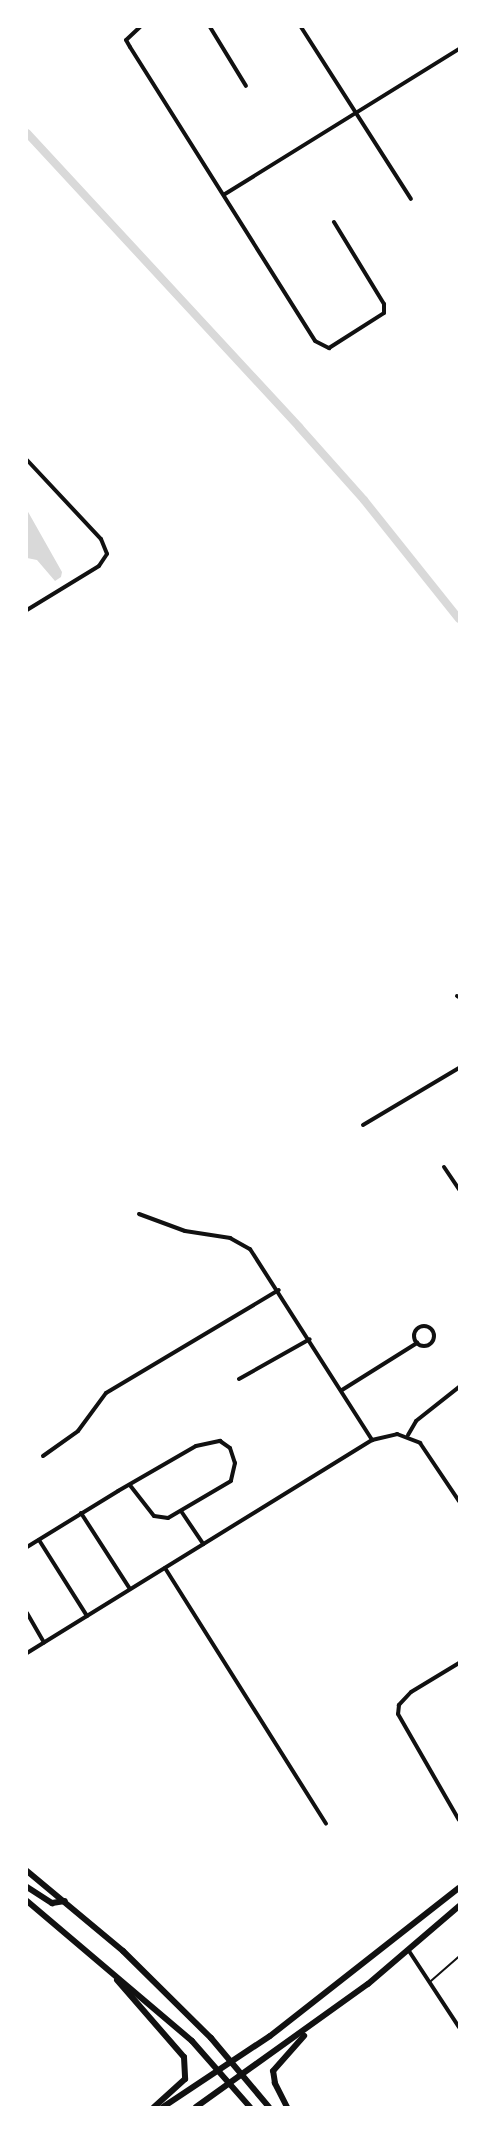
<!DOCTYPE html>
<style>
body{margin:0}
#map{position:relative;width:486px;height:2134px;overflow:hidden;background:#fff;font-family:Montserrat,sans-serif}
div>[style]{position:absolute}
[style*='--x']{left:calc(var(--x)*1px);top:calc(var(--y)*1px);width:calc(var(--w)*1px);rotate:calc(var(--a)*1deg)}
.water>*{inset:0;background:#d9d9d9}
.canal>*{height:8px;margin:-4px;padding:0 4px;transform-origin:4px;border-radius:4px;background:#d9d9d9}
.service>*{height:1.5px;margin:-0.75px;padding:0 0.75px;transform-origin:0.75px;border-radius:0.75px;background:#111}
.minor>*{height:4px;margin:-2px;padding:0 2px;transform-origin:2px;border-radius:2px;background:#111}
.minor>.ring{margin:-2px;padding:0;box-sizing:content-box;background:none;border:4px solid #111;border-radius:50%}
.primary>*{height:6px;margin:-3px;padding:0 3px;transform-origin:3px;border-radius:3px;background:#111}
span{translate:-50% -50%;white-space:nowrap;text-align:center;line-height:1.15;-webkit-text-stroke:6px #fff;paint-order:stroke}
.frame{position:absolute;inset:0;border:28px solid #fff;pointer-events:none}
</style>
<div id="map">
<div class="water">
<i style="clip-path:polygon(27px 510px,62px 572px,61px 577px,55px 581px,37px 560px,27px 558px)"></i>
</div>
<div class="canal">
<i style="--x:27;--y:133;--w:401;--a:47.2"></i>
<i style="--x:299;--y:427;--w:98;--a:48.3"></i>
<i style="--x:364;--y:500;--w:152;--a:51.4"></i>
</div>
<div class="service">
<i style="--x:431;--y:1981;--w:37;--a:-41"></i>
</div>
<div class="minor">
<i style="--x:140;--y:27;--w:19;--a:137"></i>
<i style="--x:126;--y:40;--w:8;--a:60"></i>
<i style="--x:130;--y:47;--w:347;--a:57.8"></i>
<i style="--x:315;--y:341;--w:16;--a:27"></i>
<i style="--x:329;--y:348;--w:65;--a:-32.5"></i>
<i style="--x:384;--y:313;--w:9;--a:-90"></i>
<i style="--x:384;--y:304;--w:96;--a:-121.4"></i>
<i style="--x:210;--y:27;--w:69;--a:58.6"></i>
<i style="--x:301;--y:27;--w:204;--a:57.4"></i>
<i style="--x:225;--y:194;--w:275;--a:-31.8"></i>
<i style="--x:27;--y:460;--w:108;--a:46.9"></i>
<i style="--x:101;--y:539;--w:16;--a:68"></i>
<i style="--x:107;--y:554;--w:14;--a:124"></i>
<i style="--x:99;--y:566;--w:84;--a:148.6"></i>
<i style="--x:457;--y:996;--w:2;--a:27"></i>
<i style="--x:363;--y:1125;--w:112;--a:-30.7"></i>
<i style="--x:444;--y:1167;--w:27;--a:56"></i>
<i style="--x:139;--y:1214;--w:49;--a:20.3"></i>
<i style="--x:185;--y:1231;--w:46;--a:8.8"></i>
<i style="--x:230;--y:1238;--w:23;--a:29"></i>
<i style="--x:250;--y:1249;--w:227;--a:57.4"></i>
<i class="ring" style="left:414px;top:1326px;width:16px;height:16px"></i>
<i style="--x:239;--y:1379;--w:81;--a:-29.4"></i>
<i style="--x:342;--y:1390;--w:89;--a:-32.1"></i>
<i style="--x:408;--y:1435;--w:16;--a:-60"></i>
<i style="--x:416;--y:1421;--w:55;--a:-38.3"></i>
<i style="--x:43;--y:1456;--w:43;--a:-35.5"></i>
<i style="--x:78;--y:1431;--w:47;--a:-53.6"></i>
<i style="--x:106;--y:1393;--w:201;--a:-30.8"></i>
<i style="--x:181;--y:1511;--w:40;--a:56"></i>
<i style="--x:81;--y:1513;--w:90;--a:57.2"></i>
<i style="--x:39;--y:1540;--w:90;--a:57.7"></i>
<i style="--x:27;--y:1547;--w:107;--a:-31.6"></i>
<i style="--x:118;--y:1491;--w:90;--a:-30"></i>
<i style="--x:196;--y:1446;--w:25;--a:-12"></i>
<i style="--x:220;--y:1441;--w:12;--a:35"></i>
<i style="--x:230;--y:1448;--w:16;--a:72"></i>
<i style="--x:235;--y:1463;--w:18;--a:103"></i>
<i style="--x:231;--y:1481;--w:73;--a:149.6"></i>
<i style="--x:168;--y:1518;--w:14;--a:-172"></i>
<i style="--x:154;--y:1516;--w:39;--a:-128"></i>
<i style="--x:165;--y:1568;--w:302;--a:57.8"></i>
<i style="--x:27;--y:1613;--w:34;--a:60"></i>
<i style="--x:27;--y:1653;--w:405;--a:-31.7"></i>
<i style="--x:372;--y:1440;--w:26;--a:-13"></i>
<i style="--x:397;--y:1434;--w:25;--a:21"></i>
<i style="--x:420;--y:1443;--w:70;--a:56.1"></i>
<i style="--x:459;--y:1663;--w:56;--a:148.9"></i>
<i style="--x:411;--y:1692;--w:18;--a:133"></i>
<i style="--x:399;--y:1705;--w:9;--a:96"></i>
<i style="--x:398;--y:1714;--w:122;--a:60.1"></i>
<i style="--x:409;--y:1951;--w:91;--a:56.7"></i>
</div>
<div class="primary">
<i style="--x:27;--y:1871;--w:125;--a:39.8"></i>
<i style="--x:123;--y:1951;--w:124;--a:44.7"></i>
<i style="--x:211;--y:2038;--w:90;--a:50"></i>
<i style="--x:27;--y:1887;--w:30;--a:33"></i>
<i style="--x:52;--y:1903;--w:13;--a:-9"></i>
<i style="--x:27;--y:1901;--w:216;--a:40.3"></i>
<i style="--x:192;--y:2041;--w:88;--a:48.7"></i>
<i style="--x:117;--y:1980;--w:102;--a:49"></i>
<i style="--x:184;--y:2057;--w:22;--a:87"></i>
<i style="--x:185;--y:2079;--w:42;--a:137.9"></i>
<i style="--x:163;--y:2107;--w:128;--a:-33.6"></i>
<i style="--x:270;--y:2036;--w:240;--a:-38.1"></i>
<i style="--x:196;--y:2107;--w:211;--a:-35.6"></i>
<i style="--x:368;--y:1984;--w:120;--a:-40.6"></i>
<i style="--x:287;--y:2107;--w:27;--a:-117"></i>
<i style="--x:275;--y:2083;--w:12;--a:-99"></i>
<i style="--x:273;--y:2071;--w:47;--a:-48.5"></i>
</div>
<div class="frame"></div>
</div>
